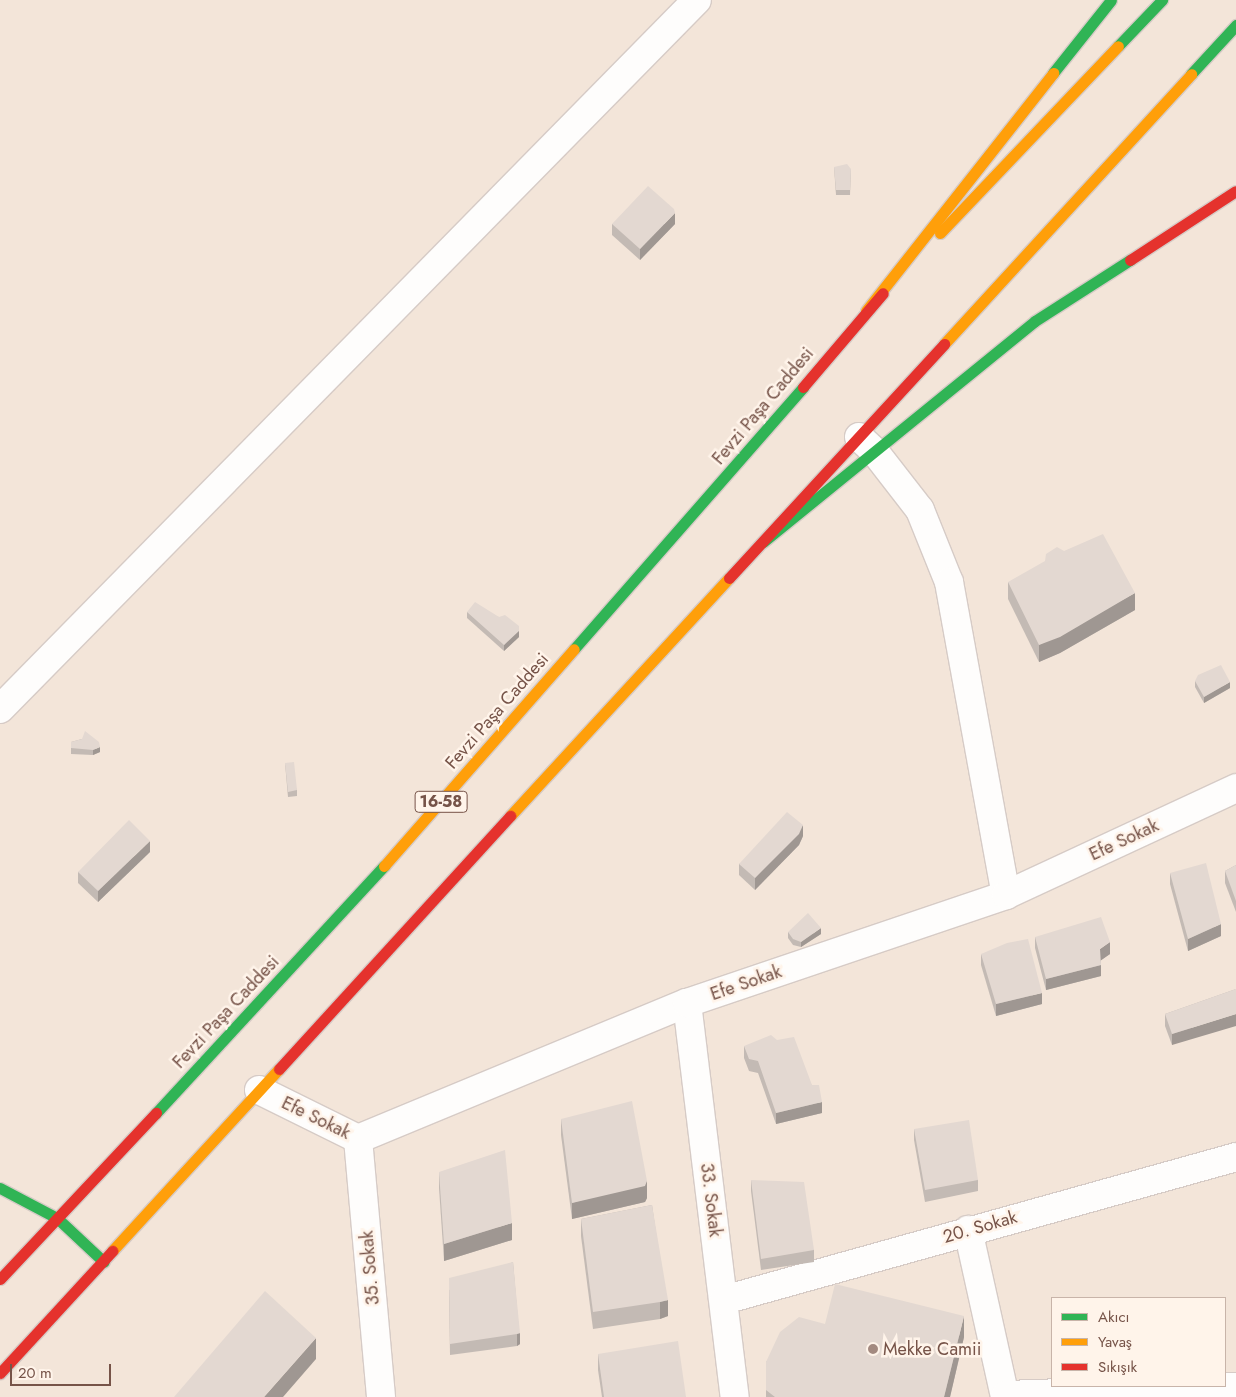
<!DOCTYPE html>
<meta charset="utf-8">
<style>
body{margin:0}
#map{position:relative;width:1236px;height:1397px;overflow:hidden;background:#f7f0e9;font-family:Jost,sans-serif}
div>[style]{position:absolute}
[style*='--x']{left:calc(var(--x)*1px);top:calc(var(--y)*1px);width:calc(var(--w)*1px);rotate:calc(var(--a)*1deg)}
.residential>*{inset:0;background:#f3e5d9}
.roads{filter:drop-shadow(1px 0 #d6cbc6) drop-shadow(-1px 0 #d6cbc6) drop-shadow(0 1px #d6cbc6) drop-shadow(0 -1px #d6cbc6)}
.street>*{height:28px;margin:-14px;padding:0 14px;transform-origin:14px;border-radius:14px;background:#fefdfc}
.fast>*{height:11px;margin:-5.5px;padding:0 5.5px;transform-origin:5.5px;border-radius:5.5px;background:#30b455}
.slow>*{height:11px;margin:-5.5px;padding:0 5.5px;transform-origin:5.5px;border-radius:5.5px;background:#ff9f0a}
.jam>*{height:11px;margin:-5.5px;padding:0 5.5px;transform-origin:5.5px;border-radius:5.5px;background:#e5322d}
.wall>*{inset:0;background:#c3bab4}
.shaded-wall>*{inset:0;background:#9f9792}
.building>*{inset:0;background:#e3d8d1}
.dots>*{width:14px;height:14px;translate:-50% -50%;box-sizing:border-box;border:2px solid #fff4ea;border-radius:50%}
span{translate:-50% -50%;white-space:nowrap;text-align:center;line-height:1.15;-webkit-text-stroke:5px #fff4ea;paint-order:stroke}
.shield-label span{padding:1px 4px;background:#fff4ea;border:1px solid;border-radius:4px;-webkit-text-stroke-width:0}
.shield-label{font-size:16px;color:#765348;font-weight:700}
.street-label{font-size:18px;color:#765348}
.poi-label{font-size:18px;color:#765348}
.left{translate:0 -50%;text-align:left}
.legend{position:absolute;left:1051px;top:1297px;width:175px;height:90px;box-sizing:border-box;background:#fff4ea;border:1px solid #c8b4a9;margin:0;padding:6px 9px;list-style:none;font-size:15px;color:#765348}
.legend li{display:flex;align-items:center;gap:10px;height:25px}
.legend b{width:25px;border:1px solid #c8b4a9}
.scale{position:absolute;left:10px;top:1364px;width:101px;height:22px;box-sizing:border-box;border:2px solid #765348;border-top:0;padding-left:6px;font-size:15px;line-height:18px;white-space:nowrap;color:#765348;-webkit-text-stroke:4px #fff4ea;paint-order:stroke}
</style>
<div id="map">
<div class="residential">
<i style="clip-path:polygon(evenodd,0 0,1236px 0,1236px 1397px,0 1397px,0 0,1052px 1298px,1225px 1298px,1225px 1386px,1052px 1386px,1052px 1298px)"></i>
</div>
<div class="roads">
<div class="street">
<i style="--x:859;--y:437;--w:22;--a:43"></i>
<i style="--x:875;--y:452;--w:73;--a:52.2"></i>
<i style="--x:920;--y:510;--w:78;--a:68.1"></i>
<i style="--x:949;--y:582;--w:318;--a:79.7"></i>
<i style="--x:0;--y:709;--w:994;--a:-45.49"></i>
<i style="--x:687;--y:1003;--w:397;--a:83.1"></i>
<i style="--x:259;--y:1090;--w:110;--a:26.3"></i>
<i style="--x:358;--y:1139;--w:356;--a:-22.5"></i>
<i style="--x:687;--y:1003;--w:337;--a:-18.7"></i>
<i style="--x:1006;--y:895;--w:254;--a:-24.9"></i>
<i style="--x:358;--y:1139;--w:259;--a:84.9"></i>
<i style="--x:968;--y:1230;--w:171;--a:77.5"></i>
<i style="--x:724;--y:1300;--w:532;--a:-15.6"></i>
<i style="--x:1006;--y:1395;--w:230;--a:-2"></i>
</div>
<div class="fast">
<i style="--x:1118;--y:46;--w:64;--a:-46.3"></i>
<i style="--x:1053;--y:73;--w:93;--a:-51.5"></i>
<i style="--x:1191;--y:74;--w:67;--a:-47.4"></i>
<i style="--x:763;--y:542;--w:350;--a:-39.1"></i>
<i style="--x:1035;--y:321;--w:113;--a:-32.7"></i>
<i style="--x:574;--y:649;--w:348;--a:-48.8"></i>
<i style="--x:156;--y:1113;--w:336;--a:-47.3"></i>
<i style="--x:0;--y:1188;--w:64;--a:27.8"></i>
<i style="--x:57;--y:1218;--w:64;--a:43.1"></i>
</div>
<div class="slow">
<i style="--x:940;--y:233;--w:258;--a:-46.4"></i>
<i style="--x:866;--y:311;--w:303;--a:-51.8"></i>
<i style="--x:944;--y:344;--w:366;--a:-47.5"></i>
<i style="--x:510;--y:816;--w:323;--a:-47.4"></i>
<i style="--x:384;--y:866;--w:288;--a:-48.8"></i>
<i style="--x:112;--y:1251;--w:247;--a:-47.5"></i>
</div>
<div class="jam">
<i style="--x:1130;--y:260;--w:126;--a:-33.1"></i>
<i style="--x:803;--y:387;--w:123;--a:-49.6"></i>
<i style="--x:729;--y:578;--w:318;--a:-47.4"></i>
<i style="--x:279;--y:1069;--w:343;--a:-47.6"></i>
<i style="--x:0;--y:1279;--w:228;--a:-46.8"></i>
<i style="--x:0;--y:1373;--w:166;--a:-47.4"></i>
</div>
</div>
<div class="wall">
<i style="clip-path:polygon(834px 167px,851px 169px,850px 195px,836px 195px)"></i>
<i style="clip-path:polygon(612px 224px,675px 224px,640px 260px,612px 235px)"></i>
<i style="clip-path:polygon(1008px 582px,1135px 610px,1060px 653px,1039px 662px,1008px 599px)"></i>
<i style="clip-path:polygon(467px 612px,499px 617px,519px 632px,519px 637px,504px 651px,467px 618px)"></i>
<i style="clip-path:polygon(1195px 681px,1230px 688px,1204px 703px,1195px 687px)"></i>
<i style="clip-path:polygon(82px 739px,100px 752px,93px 755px,71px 754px,71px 742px)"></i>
<i style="clip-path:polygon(285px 763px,297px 790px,297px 796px,288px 797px)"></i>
<i style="clip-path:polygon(803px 836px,799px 845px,755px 890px,739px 875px,739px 864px)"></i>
<i style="clip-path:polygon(150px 852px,98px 902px,78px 883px,78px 872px)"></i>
<i style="clip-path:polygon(1236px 865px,1236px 912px,1225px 883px,1225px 871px)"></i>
<i style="clip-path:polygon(1170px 873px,1221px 936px,1188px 951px,1170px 884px)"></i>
<i style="clip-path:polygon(788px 932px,821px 934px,801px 947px,793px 945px,788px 938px)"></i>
<i style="clip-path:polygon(1035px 937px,1110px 954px,1101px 960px,1101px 976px,1046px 990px,1035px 948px)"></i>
<i style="clip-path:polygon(981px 954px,1042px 1004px,996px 1016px,981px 965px)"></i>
<i style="clip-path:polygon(1236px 989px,1172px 1045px,1165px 1026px,1165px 1014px)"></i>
<i style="clip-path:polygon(744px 1046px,812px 1085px,822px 1113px,776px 1124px,758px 1073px,749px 1071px,744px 1058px)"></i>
<i style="clip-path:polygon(561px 1119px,647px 1198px,645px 1202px,572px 1219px,561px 1135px)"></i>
<i style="clip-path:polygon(914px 1129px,978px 1180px,978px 1191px,925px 1202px,914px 1140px)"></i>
<i style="clip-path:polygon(439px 1172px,512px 1240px,444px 1261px,439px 1188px)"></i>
<i style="clip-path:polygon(751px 1180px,814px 1250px,814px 1262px,761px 1270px,751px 1191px)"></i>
<i style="clip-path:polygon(652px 1205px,668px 1316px,660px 1319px,593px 1329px,581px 1236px,581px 1219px)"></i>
<i style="clip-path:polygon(513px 1262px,520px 1344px,517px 1346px,450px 1355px,449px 1290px)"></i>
<i style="clip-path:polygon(825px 1324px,964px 1337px,950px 1397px,766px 1397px,766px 1362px)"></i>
<i style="clip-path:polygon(598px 1354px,686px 1397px,602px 1397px,598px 1370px)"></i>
</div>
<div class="shaded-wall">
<i style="clip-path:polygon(675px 213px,675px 224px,640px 260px,640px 249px)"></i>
<i style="clip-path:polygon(1135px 593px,1135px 610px,1060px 653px,1039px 662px,1039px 645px)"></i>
<i style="clip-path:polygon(519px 626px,519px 637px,504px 651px,504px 645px)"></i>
<i style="clip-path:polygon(1230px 682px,1230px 688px,1204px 703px,1204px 697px)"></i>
<i style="clip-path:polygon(100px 747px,100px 752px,93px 755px,93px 750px)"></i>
<i style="clip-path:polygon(803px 825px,803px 836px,799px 845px,755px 890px,755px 878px)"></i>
<i style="clip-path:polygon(150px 841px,150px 852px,98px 902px,98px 891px)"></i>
<i style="clip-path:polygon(1221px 924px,1221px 936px,1188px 951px,1188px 939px)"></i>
<i style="clip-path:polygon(821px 928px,821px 934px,801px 947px,801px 942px)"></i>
<i style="clip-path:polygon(1110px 942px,1110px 954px,1100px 961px,1100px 949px)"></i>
<i style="clip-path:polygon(1101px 965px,1101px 976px,1046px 990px,1046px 979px)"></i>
<i style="clip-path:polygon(1042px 993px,1042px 1004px,996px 1016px,996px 1004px)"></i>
<i style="clip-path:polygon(1236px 1014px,1236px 1026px,1172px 1045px,1172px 1034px)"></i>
<i style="clip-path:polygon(822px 1102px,822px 1113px,776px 1124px,776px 1113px)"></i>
<i style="clip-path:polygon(647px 1181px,647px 1198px,645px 1202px,572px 1219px,572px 1203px)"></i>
<i style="clip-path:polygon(512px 1223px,512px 1240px,444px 1261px,444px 1244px)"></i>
<i style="clip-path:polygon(668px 1300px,668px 1316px,660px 1319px,660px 1302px)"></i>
<i style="clip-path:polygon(964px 1316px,964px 1337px,950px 1397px,944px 1397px)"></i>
<i style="clip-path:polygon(520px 1333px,520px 1344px,517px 1346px,517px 1334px)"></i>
<i style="clip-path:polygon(316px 1338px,316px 1359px,283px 1397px,264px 1397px)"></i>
</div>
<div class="building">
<i style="clip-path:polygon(847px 164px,851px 169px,850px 190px,836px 190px,834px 167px)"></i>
<i style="clip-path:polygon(648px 186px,674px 209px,675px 213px,640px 249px,612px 224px)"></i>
<i style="clip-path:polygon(1103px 534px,1135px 593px,1060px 637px,1039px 645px,1008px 582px,1045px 561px,1046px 554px,1057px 547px,1064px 551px)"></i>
<i style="clip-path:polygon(475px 602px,499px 617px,505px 615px,519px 626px,519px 631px,504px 645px,467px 612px)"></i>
<i style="clip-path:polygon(1221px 665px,1230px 682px,1204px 697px,1195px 681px,1198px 675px)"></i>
<i style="clip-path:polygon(85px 731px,99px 742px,100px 747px,93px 750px,71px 748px,71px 742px,82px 739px)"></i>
<i style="clip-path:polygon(294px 762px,297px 790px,288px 792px,285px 763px)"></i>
<i style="clip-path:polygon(787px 812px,803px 825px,799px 834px,755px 878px,739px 864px)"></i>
<i style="clip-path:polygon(129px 820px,150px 841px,98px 891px,78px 872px)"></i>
<i style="clip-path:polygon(1206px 863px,1221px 924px,1188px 939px,1170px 873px)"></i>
<i style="clip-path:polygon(1236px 865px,1236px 901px,1225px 871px)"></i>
<i style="clip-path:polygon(808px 913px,821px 928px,801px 942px,793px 939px,788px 932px)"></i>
<i style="clip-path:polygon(1101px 917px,1110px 942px,1100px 949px,1101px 965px,1046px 979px,1035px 937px)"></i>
<i style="clip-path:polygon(1028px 939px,1042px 993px,996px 1004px,981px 954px,1007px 943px)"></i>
<i style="clip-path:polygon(1236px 989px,1236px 1014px,1172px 1034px,1165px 1014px)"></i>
<i style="clip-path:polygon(771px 1035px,777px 1040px,794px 1037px,812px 1085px,819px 1085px,822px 1102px,776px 1113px,758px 1061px,749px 1059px,744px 1046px)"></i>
<i style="clip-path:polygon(632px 1101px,647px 1181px,645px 1186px,572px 1203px,561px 1119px)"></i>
<i style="clip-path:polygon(969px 1120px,978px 1180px,925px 1190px,914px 1129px)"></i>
<i style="clip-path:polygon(505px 1150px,512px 1223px,444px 1244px,439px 1172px)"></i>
<i style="clip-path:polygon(751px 1180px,804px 1182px,814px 1250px,761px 1259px)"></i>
<i style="clip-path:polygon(652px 1205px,668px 1300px,660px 1302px,593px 1312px,581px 1219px)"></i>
<i style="clip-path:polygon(513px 1262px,520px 1333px,517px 1334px,450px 1344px,449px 1278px)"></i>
<i style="clip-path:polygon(835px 1284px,964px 1316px,944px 1397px,775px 1397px,766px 1390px,766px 1362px,780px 1332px,799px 1317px,825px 1324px)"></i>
<i style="clip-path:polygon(265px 1291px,316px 1338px,264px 1397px,174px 1397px)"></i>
<i style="clip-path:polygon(678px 1341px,686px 1397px,604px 1397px,598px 1354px)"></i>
</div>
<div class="dots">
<i style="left:873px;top:1349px;background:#a38a80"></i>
</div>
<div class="shield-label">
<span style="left:441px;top:802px">16-58</span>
</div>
<div class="street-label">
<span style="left:763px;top:406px;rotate:-50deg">Fevzi Paşa Caddesi</span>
<span style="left:497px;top:711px;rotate:-49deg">Fevzi Paşa Caddesi</span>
<span style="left:1124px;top:840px;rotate:-25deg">Efe Sokak</span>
<span style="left:746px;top:983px;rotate:-19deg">Efe Sokak</span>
<span style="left:226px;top:1012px;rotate:-47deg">Fevzi Paşa Caddesi</span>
<span style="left:316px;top:1118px;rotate:26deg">Efe Sokak</span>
<span style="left:711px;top:1200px;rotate:83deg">33. Sokak</span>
<span style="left:980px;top:1227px;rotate:-16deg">20. Sokak</span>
<span style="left:370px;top:1268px;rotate:-95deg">35. Sokak</span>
</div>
<div class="poi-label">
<span class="left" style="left:883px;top:1349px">Mekke Camii</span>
</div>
<ul class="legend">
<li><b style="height:6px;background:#30b455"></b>Akıcı</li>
<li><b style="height:6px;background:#ff9f0a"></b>Yavaş</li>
<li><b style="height:6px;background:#e5322d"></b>Sıkışık</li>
</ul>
<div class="scale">20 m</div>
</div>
